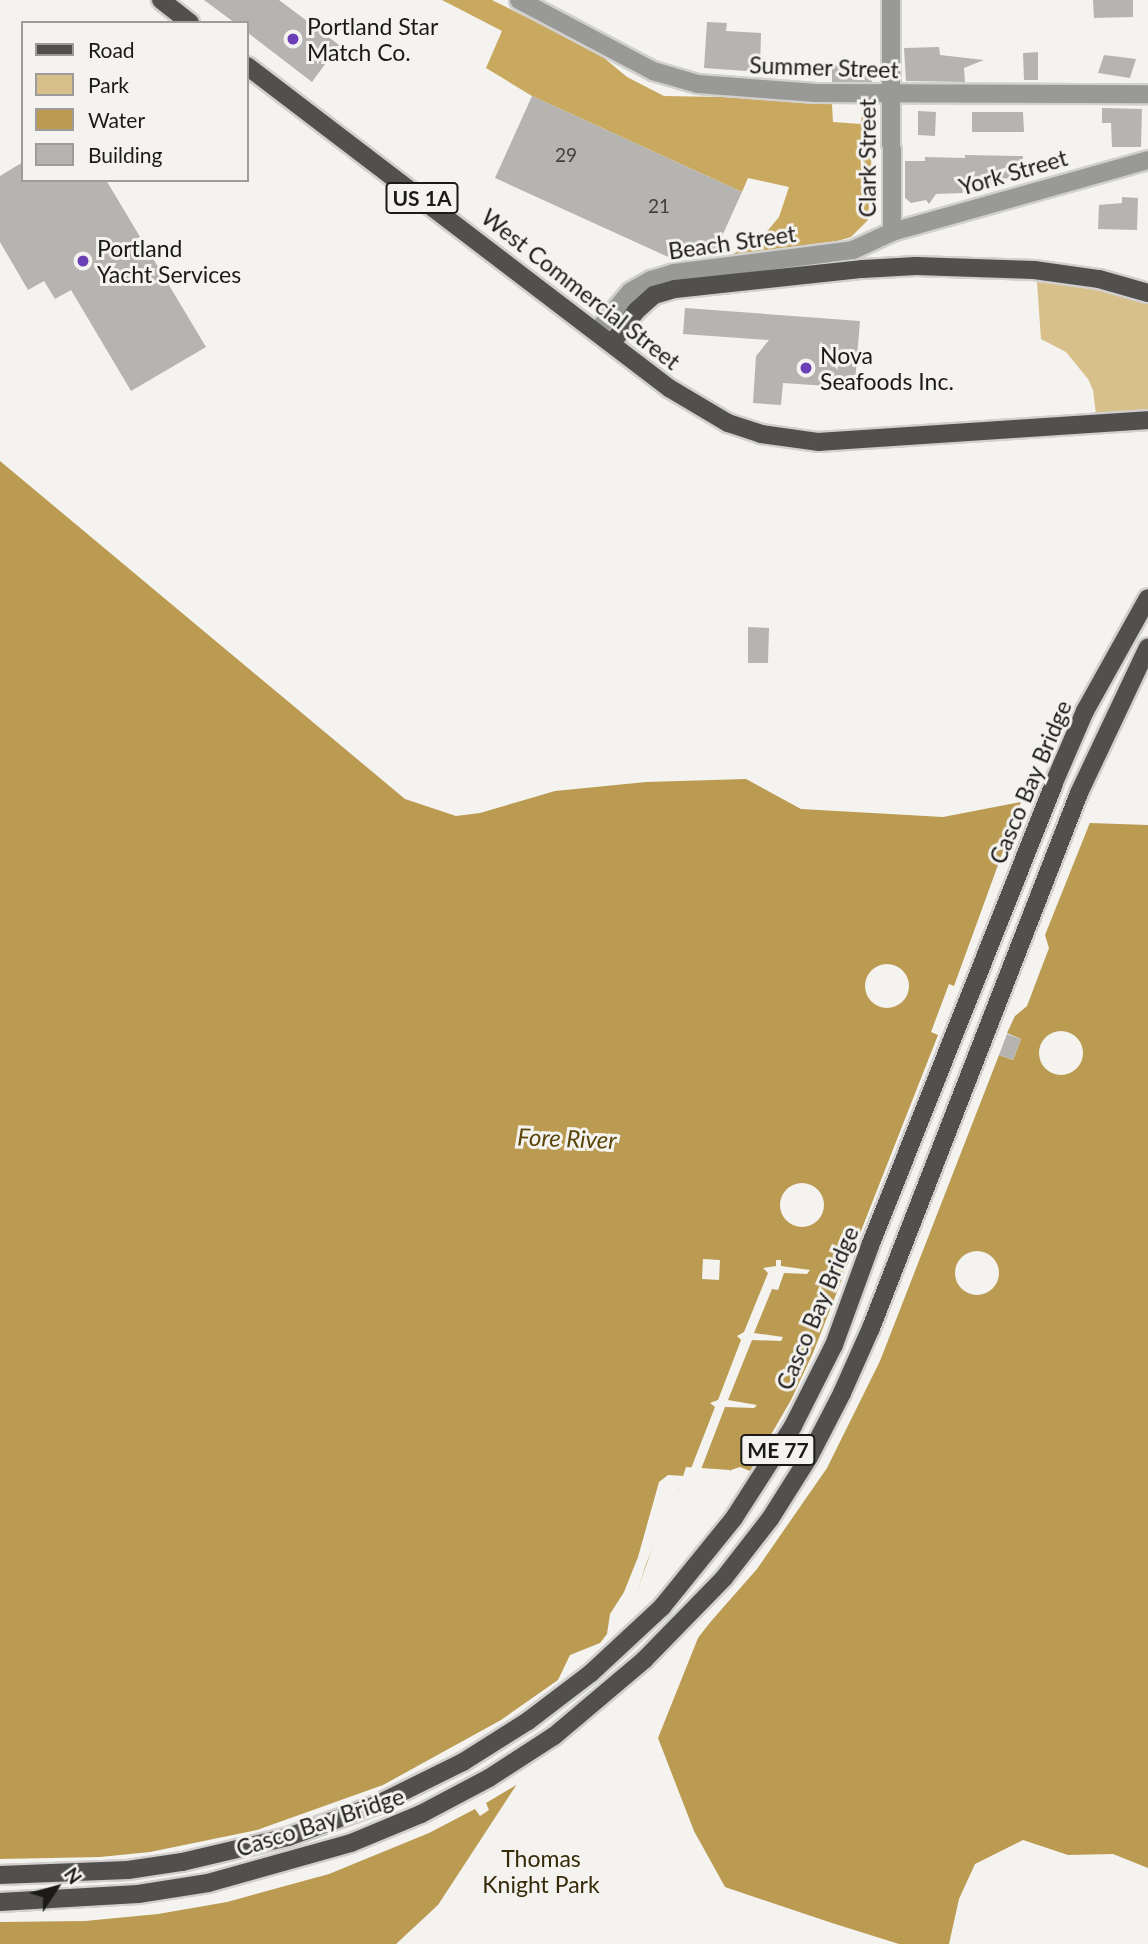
<!DOCTYPE html>
<style>
body{margin:0}
#map{position:relative;width:1148px;height:1944px;overflow:hidden;background:#f4f3f0;font-family:Lato,sans-serif}
div>[style]{position:absolute}
[style*='--x']{left:calc(var(--x)*1px);top:calc(var(--y)*1px);width:calc(var(--w)*1px);rotate:calc(var(--a)*1deg)}
.green>*{inset:0;background:#d8c08a}
.forest>*{inset:0;background:#c9a95f}
.water>*{inset:0;background:#ba9b51}
.pier>*{inset:0;background:#f4f3f0}
.round{border-radius:50%}
.building>*{inset:0;background:#b6b4b1}
.roads{filter:drop-shadow(2px 0 #d1d0ce) drop-shadow(-2px 0 #d1d0ce) drop-shadow(0 2px #d1d0ce) drop-shadow(0 -2px #d1d0ce)}
.minor>*{height:18px;margin:-9px;padding:0 9px;transform-origin:9px;border-radius:9px;background:#999997}
.major>*{height:18px;margin:-9px;padding:0 9px;transform-origin:9px;border-radius:9px;background:#51504e}
.dots>*{width:19px;height:19px;translate:-50% -50%;box-sizing:border-box;border:4px solid #f4f3f0;border-radius:50%}
span{translate:-50% -50%;white-space:nowrap;text-align:center;line-height:1.15;-webkit-text-stroke:6px #f4f3f0;paint-order:stroke}
.number-label{font-size:19px;color:#42403f}
.number-label span{-webkit-text-stroke-width:0}
.shield-label span{padding:2px 5px;background:#f4f3f0;border:2px solid;border-radius:5px;-webkit-text-stroke-width:0}
.shield-label{font-size:21px;color:#1b1a19;font-weight:700}
.poi-label{font-size:23px;color:#1b1a19}
.left{translate:0 -50%;text-align:left}
.street-label{font-size:23px;color:#1b1a19}
.park-label{font-size:23px;color:#372a08}
.water-label{font-size:24px;color:#5a4406;font-style:italic}
.legend{position:absolute;left:21px;top:21px;width:228px;height:161px;box-sizing:border-box;background:#f4f3f0;border:2px solid #9d9c9a;margin:0;padding:9px 12px;list-style:none;font-size:21px;color:#1b1a19}
.legend li{display:flex;align-items:center;gap:14px;height:35px}
.legend b{width:35px;border:2px solid #9d9c9a}
.north{position:absolute;left:21px;top:1853px;width:70px;height:70px;-webkit-text-stroke:5px #f4f3f0;paint-order:stroke;rotate:54deg;font-size:19px;font-weight:700;line-height:28px;text-align:center;color:#1b1a19}
.north::after{content:'';display:block;margin:auto;width:24px;height:32px;background:#1b1a19;clip-path:polygon(50% 0,100% 100%,50% 72%,0 100%)}
</style>
<div id="map">
<div class="green">
<i style="clip-path:polygon(1037px 282px,1114px 292px,1148px 301px,1148px 420px,1097px 423px,1093px 390px,1088px 379px,1066px 352px,1041px 339px)"></i>
</div>
<div class="forest">
<i style="clip-path:polygon(442px 0,492px 0,597px 52px,627px 77px,664px 96px,780px 98px,832px 104px,833px 122px,861px 124px,862px 112px,874px 113px,868px 220px,851px 237px,824px 245px,725px 259px,764px 235px,779px 217px,789px 187px,748px 178px,742px 192px,532px 96px,486px 68px,502px 31px)"></i>
</div>
<div class="water">
<i style="clip-path:polygon(0 461px,405px 799px,456px 816px,480px 813px,555px 791px,646px 782px,746px 779px,801px 809px,943px 817px,1021px 802px,1090px 823px,1148px 825px,1148px 1896px,1024px 1854px,979px 1881px,955px 1944px,876px 1944px,730px 1896px,694px 1831px,658px 1738px,698px 1638px,809px 1493px,732px 1473px,730px 1470px,686px 1467px,678px 1492px,673px 1490px,630px 1611px,438px 1905px,396px 1944px,0 1944px)"></i>
</div>
<div class="pier">
<i style="clip-path:polygon(1022px 799px,1091px 820px,1045px 935px,1049px 948px,1027px 1006px,1015px 1016px,1007px 1033px,1021px 1039px,1013px 1060px,999px 1055px,880px 1361px,827px 1468px,757px 1569px,691px 1644px,803px 1495px,731px 1477px,731px 1470px,740px 1467px,750px 1471px,791px 1400px,813px 1353px,938px 1035px,931px 1032px,949px 984px,954px 986px)"></i>
<i class="round" style="left:865px;top:964px;width:44px;height:44px"></i>
<i class="round" style="left:1039px;top:1031px;width:44px;height:44px"></i>
<i class="round" style="left:780px;top:1183px;width:44px;height:44px"></i>
<i class="round" style="left:955px;top:1251px;width:44px;height:44px"></i>
<i style="clip-path:polygon(703px 1259px,720px 1260px,719px 1280px,702px 1279px)"></i>
<i style="clip-path:polygon(776px 1260px,781px 1260px,781px 1266px,810px 1270px,807px 1274px,784px 1273px,778px 1290px,772px 1289px,754px 1333px,783px 1337px,781px 1341px,752px 1340px,728px 1400px,757px 1405px,754px 1408px,725px 1407px,700px 1472px,690px 1471px,715px 1407px,710px 1403px,718px 1400px,741px 1340px,737px 1336px,744px 1332px,768px 1273px,763px 1268px,776px 1266px)"></i>
<i style="clip-path:polygon(668px 1475px,684px 1476px,678px 1492px,681px 1494px,675px 1495px,646px 1564px,629px 1618px,523px 1781px,486px 1803px,489px 1810px,480px 1816px,475px 1809px,429px 1833px,329px 1874px,227px 1902px,158px 1914px,85px 1921px,0 1922px,0 1859px,100px 1857px,150px 1852px,257px 1830px,383px 1785px,501px 1720px,558px 1680px,570px 1655px,600px 1643px,607px 1634px,610px 1614px,624px 1592px,638px 1557px,659px 1482px)"></i>
<i style="clip-path:polygon(1023px 1840px,1068px 1855px,1113px 1854px,1148px 1868px,1148px 1899px,1024px 1857px,982px 1883px,959px 1944px,949px 1944px,959px 1899px,975px 1864px)"></i>
<i style="clip-path:polygon(719px 1885px,832px 1923px,899px 1944px,865px 1944px,729px 1899px)"></i>
</div>
<div class="building">
<i style="clip-path:polygon(204px 0,279px 0,339px 45px,312px 82px,247px 32px,247px 23px,235px 23px)"></i>
<i style="clip-path:polygon(1093px 0,1133px 0,1133px 17px,1094px 18px)"></i>
<i style="clip-path:polygon(707px 22px,727px 23px,726px 31px,761px 33px,760px 72px,704px 68px)"></i>
<i style="clip-path:polygon(939px 47px,940px 55px,984px 60px,964px 68px,965px 82px,906px 81px,904px 48px)"></i>
<i style="clip-path:polygon(1038px 52px,1038px 80px,1024px 80px,1023px 53px)"></i>
<i style="clip-path:polygon(1104px 55px,1136px 59px,1130px 78px,1098px 73px)"></i>
<i style="clip-path:polygon(832px 65px,874px 71px,872px 82px,832px 82px)"></i>
<i style="clip-path:polygon(532px 96px,742px 192px,713px 256px,703px 258px,683px 248px,677px 261px,495px 178px)"></i>
<i style="clip-path:polygon(1102px 108px,1142px 109px,1141px 147px,1112px 147px,1111px 123px,1102px 123px)"></i>
<i style="clip-path:polygon(918px 111px,936px 112px,935px 136px,918px 135px)"></i>
<i style="clip-path:polygon(972px 112px,1023px 112px,1024px 132px,972px 132px)"></i>
<i style="clip-path:polygon(965px 155px,1023px 156px,1024px 179px,994px 178px,994px 185px,962px 185px,963px 193px,936px 194px,929px 204px,926px 200px,911px 203px,905px 198px,905px 161px,925px 161px,925px 157px,965px 158px)"></i>
<i style="clip-path:polygon(23px 162px,23px 180px,106px 180px,206px 347px,131px 391px,71px 290px,55px 299px,44px 281px,28px 290px,0 242px,0 176px)"></i>
<i style="clip-path:polygon(1122px 197px,1138px 198px,1137px 230px,1098px 229px,1099px 205px,1122px 203px)"></i>
<i style="clip-path:polygon(685px 308px,860px 321px,855px 382px,828px 380px,827px 386px,783px 383px,781px 405px,753px 403px,756px 356px,769px 340px,683px 334px)"></i>
<i style="clip-path:polygon(748px 627px,769px 628px,768px 663px,748px 663px)"></i>
<i style="clip-path:polygon(1007px 1034px,1021px 1039px,1013px 1060px,999px 1055px)"></i>
</div>
<div class="roads">
<div class="minor">
<i style="--x:519;--y:0;--w:152;--a:27.9"></i>
<i style="--x:653;--y:71;--w:47;--a:16.1"></i>
<i style="--x:698;--y:84;--w:118;--a:4.4"></i>
<i style="--x:816;--y:93;--w:332;--a:0.2"></i>
<i style="--x:891;--y:0;--w:232;--a:89.8"></i>
<i style="--x:597;--y:331;--w:52;--a:-49.6"></i>
<i style="--x:631;--y:291;--w:23;--a:-29"></i>
<i style="--x:651;--y:280;--w:24;--a:-17"></i>
<i style="--x:674;--y:273;--w:180;--a:-7.3"></i>
<i style="--x:853;--y:250;--w:43;--a:-24.8"></i>
<i style="--x:892;--y:232;--w:266;--a:-15.7"></i>
</div>
<div class="major">
<i style="--x:161;--y:0;--w:37;--a:38"></i>
<i style="--x:247;--y:66;--w:531;--a:37.34"></i>
<i style="--x:669;--y:388;--w:69;--a:30.7"></i>
<i style="--x:728;--y:423;--w:35;--a:18"></i>
<i style="--x:761;--y:434;--w:59;--a:7.9"></i>
<i style="--x:819;--y:442;--w:330;--a:-3.8"></i>
<i style="--x:612;--y:343;--w:40;--a:-53"></i>
<i style="--x:636;--y:311;--w:24;--a:-42"></i>
<i style="--x:654;--y:295;--w:22;--a:-16"></i>
<i style="--x:675;--y:289;--w:189;--a:-6.1"></i>
<i style="--x:863;--y:269;--w:53;--a:-3.2"></i>
<i style="--x:916;--y:266;--w:118;--a:1.9"></i>
<i style="--x:1034;--y:270;--w:66;--a:7.9"></i>
<i style="--x:1099;--y:279;--w:51;--a:15.9"></i>
<i style="--x:0;--y:1875;--w:128;--a:-2.2"></i>
<i style="--x:128;--y:1870;--w:55;--a:-8.4"></i>
<i style="--x:182;--y:1862;--w:109;--a:-13.3"></i>
<i style="--x:288;--y:1837;--w:94;--a:-20"></i>
<i style="--x:376;--y:1805;--w:97;--a:-26.3"></i>
<i style="--x:463;--y:1762;--w:77;--a:-32.2"></i>
<i style="--x:528;--y:1721;--w:79;--a:-37.3"></i>
<i style="--x:591;--y:1673;--w:97;--a:-42.9"></i>
<i style="--x:662;--y:1607;--w:114;--a:-51"></i>
<i style="--x:734;--y:1518;--w:109;--a:-57.3"></i>
<i style="--x:793;--y:1426;--w:91;--a:-63.2"></i>
<i style="--x:834;--y:1345;--w:105;--a:-70"></i>
<i style="--x:870;--y:1246;--w:496;--a:-68.3"></i>
<i style="--x:1053;--y:785;--w:81;--a:-66.6"></i>
<i style="--x:1085;--y:711;--w:129;--a:-60.9"></i>
<i style="--x:0;--y:1902;--w:138;--a:-3.3"></i>
<i style="--x:138;--y:1894;--w:71;--a:-8.9"></i>
<i style="--x:208;--y:1883;--w:148;--a:-15.6"></i>
<i style="--x:351;--y:1843;--w:76;--a:-22.5"></i>
<i style="--x:421;--y:1814;--w:77;--a:-27.9"></i>
<i style="--x:489;--y:1778;--w:77;--a:-32.9"></i>
<i style="--x:554;--y:1736;--w:118;--a:-40.2"></i>
<i style="--x:644;--y:1660;--w:115;--a:-45.7"></i>
<i style="--x:724;--y:1578;--w:75;--a:-52.1"></i>
<i style="--x:770;--y:1519;--w:73;--a:-57.8"></i>
<i style="--x:809;--y:1457;--w:72;--a:-62.7"></i>
<i style="--x:842;--y:1393;--w:71;--a:-66"></i>
<i style="--x:871;--y:1328;--w:574;--a:-68.75"></i>
<i style="--x:1079;--y:793;--w:161;--a:-64.7"></i>
</div>
</div>
<div class="dots">
<i style="left:293px;top:39px;background:#6c3fb7"></i>
<i style="left:83px;top:261px;background:#6c3fb7"></i>
<i style="left:806px;top:368px;background:#6c3fb7"></i>
</div>
<div class="number-label">
<span style="left:566px;top:155px">29</span>
<span style="left:659px;top:206px">21</span>
</div>
<div class="shield-label">
<span style="left:422px;top:198px">US 1A</span>
<span style="left:778px;top:1450px">ME 77</span>
</div>
<div class="poi-label">
<span class="left" style="left:307px;top:39px">Portland Star<br>Match Co.</span>
<span class="left" style="left:97px;top:261px">Portland<br>Yacht Services</span>
<span class="left" style="left:820px;top:368px">Nova<br>Seafoods Inc.</span>
</div>
<div class="street-label">
<span style="left:824px;top:67px;rotate:2deg">Summer Street</span>
<span style="left:867px;top:158px;rotate:-90deg">Clark Street</span>
<span style="left:1013px;top:172px;rotate:-16deg">York Street</span>
<span style="left:732px;top:242px;rotate:-8deg">Beach Street</span>
<span style="left:581px;top:289px;rotate:38deg">West Commercial Street</span>
<span style="left:1030px;top:782px;rotate:-67deg">Casco Bay Bridge</span>
<span style="left:817px;top:1308px;rotate:-67deg">Casco Bay Bridge</span>
<span style="left:320px;top:1822px;rotate:-18deg">Casco Bay Bridge</span>
</div>
<div class="park-label">
<span style="left:541px;top:1871px">Thomas<br>Knight Park</span>
</div>
<div class="water-label">
<span style="left:567px;top:1138px;rotate:2deg">Fore River</span>
</div>
<ul class="legend">
<li><b style="height:9px;background:#51504e"></b>Road</li>
<li><b style="height:19px;background:#d8c08a"></b>Park</li>
<li><b style="height:19px;background:#ba9b51"></b>Water</li>
<li><b style="height:19px;background:#b6b4b1"></b>Building</li>
</ul>
<div class="north">N</div>
</div>
